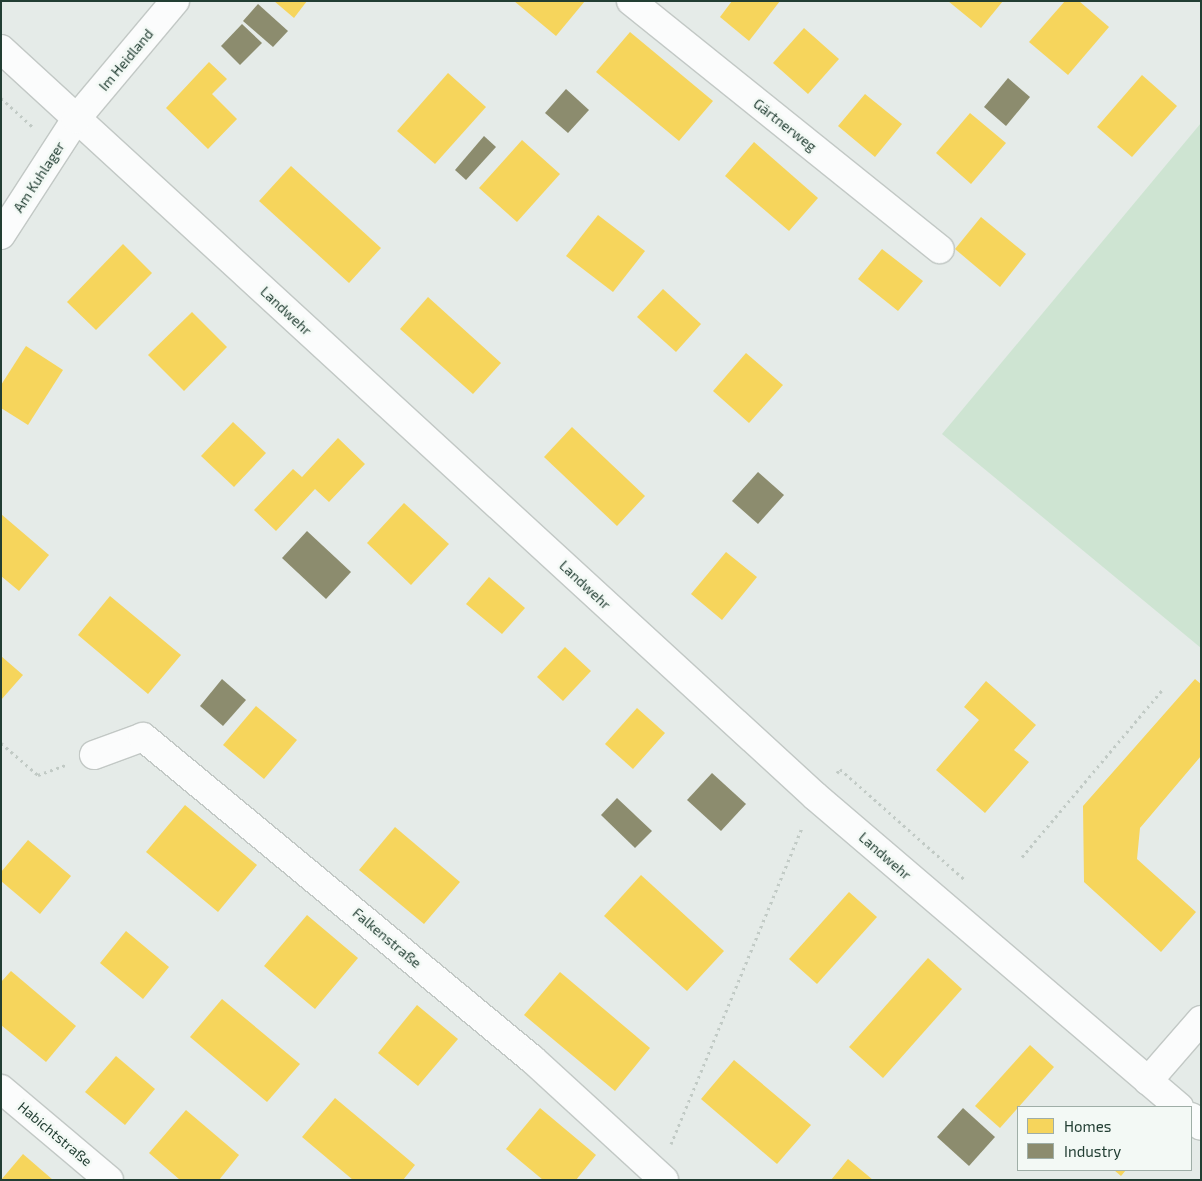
<!DOCTYPE html>
<meta charset="utf-8">
<style>
body{margin:0}
#map{position:relative;width:1202px;height:1181px;overflow:hidden;background:#e5ebe8;font-family:"Exo 2",sans-serif}
div>[style]{position:absolute}
[style*='--x']{left:calc(var(--x)*1px);top:calc(var(--y)*1px);width:calc(var(--w)*1px);rotate:calc(var(--a)*1deg)}
.green>*{inset:0;background:#cee4d2}
.homes>*{inset:0;background:#f6d55c}
.industry>*{inset:0;background:#8c8c6e}
.path>*{height:3px;margin-top:-1.5px;transform-origin:0;background:repeating-linear-gradient(90deg,#c1cac5 0 2.5px,transparent 0 6.5px)}
.roads{filter:drop-shadow(1px 0 #c2c8c5) drop-shadow(-1px 0 #c2c8c5) drop-shadow(0 1px #c2c8c5) drop-shadow(0 -1px #c2c8c5)}
.minor>*{height:28px;margin:-14px;padding:0 14px;transform-origin:14px;border-radius:14px;background:#fbfcfc}
span{translate:-50% -50%;white-space:nowrap;text-align:center;line-height:1.15;-webkit-text-stroke:5px #f3f9f5;paint-order:stroke}
.street-label{font-size:14px;color:#223e33}
.frame{position:absolute;inset:0;border:2px solid #223e33;pointer-events:none}
.legend{position:absolute;left:1017px;top:1106px;width:175px;height:65px;box-sizing:border-box;background:#f3f9f5;border:1px solid #9faea7;margin:0;padding:6px 9px;list-style:none;font-size:15px;color:#223e33}
.legend li{display:flex;align-items:center;gap:10px;height:25px}
.legend b{width:25px;border:1px solid #9faea7}
</style>
<div id="map">
<div class="green">
<i style="clip-path:polygon(1201px 123px,1201px 648px,942px 434px)"></i>
</div>
<div class="homes">
<i style="clip-path:polygon(274px 1px,307px 1px,294px 18px)"></i>
<i style="clip-path:polygon(514px 1px,585px 1px,556px 36px)"></i>
<i style="clip-path:polygon(732px 1px,780px 1px,749px 41px,720px 17px)"></i>
<i style="clip-path:polygon(948px 1px,1003px 1px,981px 28px)"></i>
<i style="clip-path:polygon(1065px 1px,1079px 1px,1109px 27px,1068px 75px,1029px 42px)"></i>
<i style="clip-path:polygon(804px 28px,839px 59px,808px 94px,773px 63px)"></i>
<i style="clip-path:polygon(630px 32px,713px 101px,679px 141px,596px 72px)"></i>
<i style="clip-path:polygon(209px 62px,227px 79px,212px 94px,237px 119px,208px 149px,166px 108px)"></i>
<i style="clip-path:polygon(448px 73px,486px 107px,435px 164px,397px 131px)"></i>
<i style="clip-path:polygon(1142px 75px,1177px 106px,1132px 157px,1097px 127px)"></i>
<i style="clip-path:polygon(865px 94px,902px 124px,875px 157px,838px 126px)"></i>
<i style="clip-path:polygon(970px 113px,1006px 143px,971px 184px,936px 153px)"></i>
<i style="clip-path:polygon(522px 140px,560px 174px,517px 222px,479px 188px)"></i>
<i style="clip-path:polygon(754px 142px,818px 198px,789px 231px,725px 176px)"></i>
<i style="clip-path:polygon(291px 166px,381px 248px,349px 283px,259px 201px)"></i>
<i style="clip-path:polygon(598px 215px,645px 251px,613px 292px,566px 256px)"></i>
<i style="clip-path:polygon(981px 217px,1026px 254px,1000px 287px,955px 249px)"></i>
<i style="clip-path:polygon(123px 244px,152px 273px,96px 330px,67px 302px)"></i>
<i style="clip-path:polygon(882px 249px,923px 281px,898px 311px,858px 279px)"></i>
<i style="clip-path:polygon(663px 289px,701px 324px,676px 352px,637px 317px)"></i>
<i style="clip-path:polygon(428px 297px,501px 363px,473px 394px,400px 329px)"></i>
<i style="clip-path:polygon(192px 312px,227px 347px,184px 391px,148px 355px)"></i>
<i style="clip-path:polygon(26px 346px,63px 370px,28px 425px,1px 408px,1px 385px)"></i>
<i style="clip-path:polygon(746px 353px,783px 385px,749px 423px,713px 391px)"></i>
<i style="clip-path:polygon(233px 422px,266px 453px,234px 487px,201px 456px)"></i>
<i style="clip-path:polygon(572px 427px,645px 496px,617px 526px,544px 457px)"></i>
<i style="clip-path:polygon(338px 438px,365px 464px,329px 502px,315px 489px,276px 531px,254px 510px,293px 469px,302px 477px)"></i>
<i style="clip-path:polygon(404px 503px,449px 544px,411px 585px,367px 543px)"></i>
<i style="clip-path:polygon(1px 514px,49px 555px,19px 591px,1px 576px)"></i>
<i style="clip-path:polygon(726px 552px,757px 577px,722px 620px,691px 594px)"></i>
<i style="clip-path:polygon(489px 577px,525px 608px,502px 634px,466px 604px)"></i>
<i style="clip-path:polygon(110px 596px,181px 655px,148px 694px,78px 635px)"></i>
<i style="clip-path:polygon(565px 647px,591px 671px,563px 701px,537px 677px)"></i>
<i style="clip-path:polygon(1px 656px,23px 675px,1px 700px)"></i>
<i style="clip-path:polygon(1195px 679px,1201px 684px,1201px 756px,1140px 828px,1137px 859px,1196px 912px,1161px 952px,1084px 882px,1083px 806px)"></i>
<i style="clip-path:polygon(986px 681px,1036px 725px,1014px 750px,1029px 762px,985px 813px,936px 770px,979px 720px,964px 707px)"></i>
<i style="clip-path:polygon(256px 706px,297px 740px,264px 779px,223px 745px)"></i>
<i style="clip-path:polygon(637px 708px,665px 733px,633px 769px,605px 744px)"></i>
<i style="clip-path:polygon(185px 805px,257px 865px,218px 912px,146px 852px)"></i>
<i style="clip-path:polygon(395px 827px,460px 882px,424px 924px,359px 870px)"></i>
<i style="clip-path:polygon(28px 840px,71px 876px,40px 914px,1px 881px,1px 872px)"></i>
<i style="clip-path:polygon(641px 875px,724px 951px,687px 991px,604px 916px)"></i>
<i style="clip-path:polygon(849px 892px,877px 917px,817px 984px,789px 959px)"></i>
<i style="clip-path:polygon(307px 915px,358px 958px,315px 1009px,264px 966px)"></i>
<i style="clip-path:polygon(126px 931px,169px 967px,143px 999px,100px 963px)"></i>
<i style="clip-path:polygon(928px 958px,962px 989px,883px 1078px,849px 1047px)"></i>
<i style="clip-path:polygon(11px 971px,76px 1026px,46px 1062px,1px 1025px,1px 982px)"></i>
<i style="clip-path:polygon(560px 972px,650px 1048px,615px 1091px,524px 1015px)"></i>
<i style="clip-path:polygon(222px 999px,300px 1064px,267px 1102px,190px 1037px)"></i>
<i style="clip-path:polygon(417px 1005px,458px 1039px,418px 1086px,378px 1053px)"></i>
<i style="clip-path:polygon(1030px 1045px,1054px 1067px,1000px 1128px,975px 1106px)"></i>
<i style="clip-path:polygon(116px 1056px,155px 1089px,125px 1125px,85px 1092px)"></i>
<i style="clip-path:polygon(734px 1060px,811px 1125px,777px 1164px,701px 1099px)"></i>
<i style="clip-path:polygon(335px 1098px,415px 1165px,403px 1180px,353px 1180px,302px 1137px)"></i>
<i style="clip-path:polygon(540px 1108px,596px 1155px,576px 1180px,543px 1180px,506px 1149px)"></i>
<i style="clip-path:polygon(186px 1110px,239px 1155px,219px 1180px,180px 1180px,149px 1153px)"></i>
<i style="clip-path:polygon(23px 1154px,53px 1180px,1px 1180px)"></i>
<i style="clip-path:polygon(848px 1159px,873px 1180px,831px 1180px)"></i>
<i style="clip-path:polygon(1114px 1170px,1126px 1170px,1121px 1176px)"></i>
</div>
<div class="industry">
<i style="clip-path:polygon(258px 4px,288px 31px,273px 47px,243px 21px)"></i>
<i style="clip-path:polygon(242px 24px,262px 43px,240px 65px,221px 46px)"></i>
<i style="clip-path:polygon(1008px 78px,1030px 97px,1006px 126px,984px 107px)"></i>
<i style="clip-path:polygon(566px 89px,589px 110px,568px 133px,545px 113px)"></i>
<i style="clip-path:polygon(484px 136px,496px 147px,466px 180px,455px 170px)"></i>
<i style="clip-path:polygon(758px 472px,784px 495px,758px 524px,732px 501px)"></i>
<i style="clip-path:polygon(307px 531px,351px 572px,326px 599px,282px 558px)"></i>
<i style="clip-path:polygon(222px 679px,246px 700px,223px 726px,200px 706px)"></i>
<i style="clip-path:polygon(712px 773px,746px 804px,721px 831px,687px 800px)"></i>
<i style="clip-path:polygon(617px 798px,652px 831px,635px 848px,601px 815px)"></i>
<i style="clip-path:polygon(963px 1108px,995px 1137px,969px 1166px,937px 1137px)"></i>
</div>
<div class="path">
<i style="--x:1;--y:98;--w:45;--a:42.3"></i>
<i style="--x:1;--y:743;--w:49;--a:40.9"></i>
<i style="--x:38;--y:775;--w:29;--a:-20"></i>
<i style="--x:837;--y:773;--w:5;--a:-53"></i>
<i style="--x:840;--y:769;--w:166;--a:41.6"></i>
<i style="--x:1022;--y:857;--w:219;--a:-50"></i>
<i style="--x:671;--y:1144;--w:344;--a:-67.5"></i>
</div>
<div class="roads">
<div class="minor">
<i style="--x:631;--y:1;--w:396;--a:38.8"></i>
<i style="--x:1;--y:49;--w:1105;--a:42.54"></i>
<i style="--x:815;--y:796;--w:479;--a:40.5"></i>
<i style="--x:1;--y:235;--w:138;--a:-57.1"></i>
<i style="--x:76;--y:119;--w:154;--a:-50"></i>
<i style="--x:94;--y:755;--w:52;--a:-20.2"></i>
<i style="--x:143;--y:737;--w:505;--a:39.62"></i>
<i style="--x:532;--y:1059;--w:179;--a:42.5"></i>
<i style="--x:1148;--y:1081;--w:81;--a:-49"></i>
<i style="--x:1;--y:1089;--w:141;--a:40.1"></i>
<i style="--x:1191;--y:1117;--w:13;--a:42"></i>
</div>
</div>
<div class="street-label">
<span style="left:126px;top:60px;rotate:-50deg">Im Heidland</span>
<span style="left:785px;top:125px;rotate:38deg">Gärtnerweg</span>
<span style="left:39px;top:177px;rotate:-57deg">Am Kuhlager</span>
<span style="left:286px;top:311px;rotate:43deg">Landwehr</span>
<span style="left:585px;top:585px;rotate:43deg">Landwehr</span>
<span style="left:885px;top:856px;rotate:41deg">Landwehr</span>
<span style="left:387px;top:938px;rotate:40deg">Falkenstraße</span>
<span style="left:55px;top:1134px;rotate:40deg">Habichtstraße</span>
</div>
<div class="frame"></div>
<ul class="legend">
<li><b style="height:14px;background:#f6d55c"></b>Homes</li>
<li><b style="height:14px;background:#8c8c6e"></b>Industry</li>
</ul>
</div>
